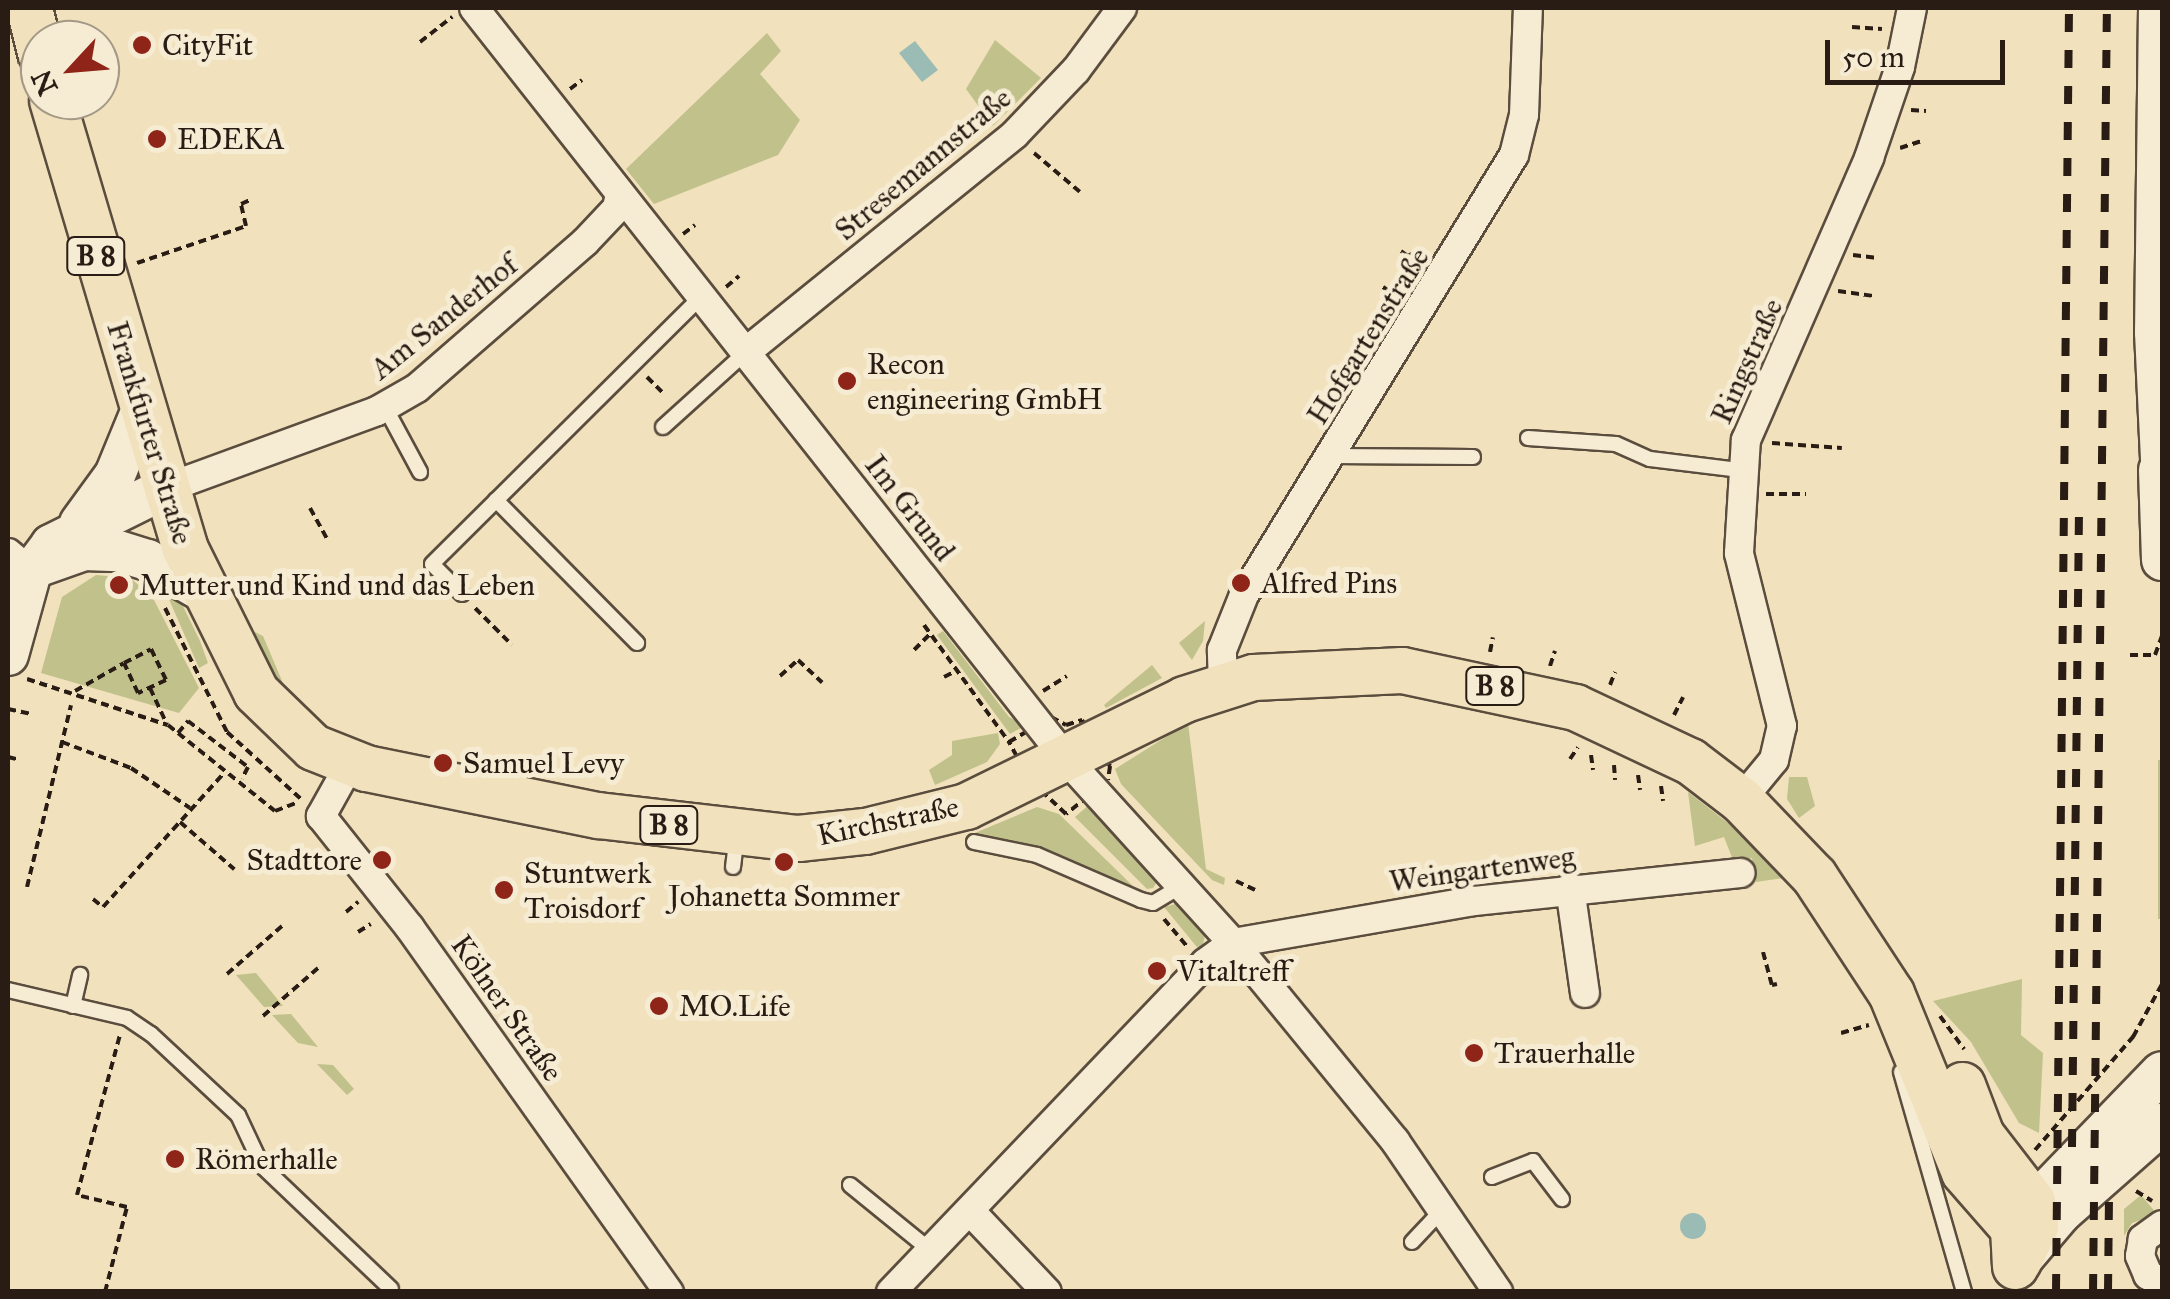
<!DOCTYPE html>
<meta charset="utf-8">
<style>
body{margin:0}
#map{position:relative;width:2170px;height:1299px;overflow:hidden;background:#f1e1bc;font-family:"IM FELL Great Primer",serif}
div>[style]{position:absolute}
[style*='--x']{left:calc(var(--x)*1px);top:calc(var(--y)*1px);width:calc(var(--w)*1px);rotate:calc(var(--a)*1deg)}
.green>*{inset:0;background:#c1c18c}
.water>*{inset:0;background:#9bbcb5}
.round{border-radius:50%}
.path>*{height:4px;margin-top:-2px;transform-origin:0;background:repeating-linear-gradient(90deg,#291c14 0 8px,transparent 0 13px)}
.roads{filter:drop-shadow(2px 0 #5b4d3e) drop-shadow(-2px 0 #5b4d3e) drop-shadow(0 2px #5b4d3e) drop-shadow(0 -2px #5b4d3e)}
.lane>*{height:14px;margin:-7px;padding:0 7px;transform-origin:7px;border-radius:7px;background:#f6ecd3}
.street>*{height:28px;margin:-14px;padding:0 14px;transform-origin:14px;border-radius:14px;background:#f6ecd3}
.secondary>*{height:40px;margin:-20px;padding:0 20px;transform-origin:20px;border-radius:20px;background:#f6ecd3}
.primary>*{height:45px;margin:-22.5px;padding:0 22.5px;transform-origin:22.5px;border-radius:22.5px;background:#f1e1bc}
.rail>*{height:8px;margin-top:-4px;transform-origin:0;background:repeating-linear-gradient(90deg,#291c14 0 18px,transparent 0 36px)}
.dots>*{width:28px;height:28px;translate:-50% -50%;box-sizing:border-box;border:5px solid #f6ecd3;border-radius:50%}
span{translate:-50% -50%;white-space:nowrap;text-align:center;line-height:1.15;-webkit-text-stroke:10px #f6ecd3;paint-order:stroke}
.shield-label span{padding:2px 8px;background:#f6ecd3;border:2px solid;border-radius:8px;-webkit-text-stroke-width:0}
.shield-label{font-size:28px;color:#291c14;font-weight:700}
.poi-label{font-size:30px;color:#291c14}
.left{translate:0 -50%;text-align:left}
.right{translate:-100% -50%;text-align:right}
.street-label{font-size:30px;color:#291c14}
.frame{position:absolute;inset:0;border:10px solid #291c14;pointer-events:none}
.north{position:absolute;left:20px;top:20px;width:100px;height:100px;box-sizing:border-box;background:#f6ecd3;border:2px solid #a49987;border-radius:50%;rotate:244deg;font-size:28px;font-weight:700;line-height:40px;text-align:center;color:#291c14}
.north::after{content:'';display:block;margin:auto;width:35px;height:45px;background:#8f2418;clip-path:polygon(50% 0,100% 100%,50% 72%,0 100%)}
.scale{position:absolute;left:1825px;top:40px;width:180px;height:45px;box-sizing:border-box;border:5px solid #291c14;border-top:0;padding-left:12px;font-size:30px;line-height:35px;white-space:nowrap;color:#291c14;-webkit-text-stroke:8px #f6ecd3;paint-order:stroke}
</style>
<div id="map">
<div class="green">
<i style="clip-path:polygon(767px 33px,781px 51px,760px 74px,800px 120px,778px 155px,654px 204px,626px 169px)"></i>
<i style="clip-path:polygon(995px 40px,1041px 78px,993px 126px,966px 89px)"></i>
<i style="clip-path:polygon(96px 575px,130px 578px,152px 596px,199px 688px,179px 713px,41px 673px,62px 597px)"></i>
<i style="clip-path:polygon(164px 588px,180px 600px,200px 641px,208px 663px,199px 668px)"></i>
<i style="clip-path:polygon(1205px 621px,1203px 641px,1192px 660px,1179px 643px)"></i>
<i style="clip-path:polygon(943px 631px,1009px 717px,1026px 725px,1010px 734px,937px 635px)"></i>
<i style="clip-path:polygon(255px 632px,263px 636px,291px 702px,252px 641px)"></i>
<i style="clip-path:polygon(1152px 665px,1162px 678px,1106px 708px,1104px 705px)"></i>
<i style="clip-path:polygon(1188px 723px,1206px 869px,1225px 878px,1224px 885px,1212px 880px,1121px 784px,1115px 769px)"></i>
<i style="clip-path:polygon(998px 733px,1000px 744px,987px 762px,935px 785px,929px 770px,952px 755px,952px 741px)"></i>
<i style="clip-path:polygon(2158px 760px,2162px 760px,2162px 919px,2158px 919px)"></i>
<i style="clip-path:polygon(1789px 777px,1807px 777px,1815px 806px,1799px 818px,1787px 799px)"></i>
<i style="clip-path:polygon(1688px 792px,1737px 830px,1784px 878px,1756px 882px,1752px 858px,1733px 860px,1724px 837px,1695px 846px)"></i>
<i style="clip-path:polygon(1090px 804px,1159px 879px,1153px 888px,1147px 889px,1075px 817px)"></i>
<i style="clip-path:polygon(1037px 807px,1059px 814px,1134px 887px,1042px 847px,970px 835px)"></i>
<i style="clip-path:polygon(1183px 902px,1206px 931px,1201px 952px,1164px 907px)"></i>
<i style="clip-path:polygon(256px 973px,283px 1006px,264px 1007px,236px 975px)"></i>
<i style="clip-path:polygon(2022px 979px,2021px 1035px,2043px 1053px,2039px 1133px,2019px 1123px,1971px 1042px,1933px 1001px)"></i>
<i style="clip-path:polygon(291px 1014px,318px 1047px,298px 1043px,272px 1015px)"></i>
<i style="clip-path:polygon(317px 1064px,333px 1065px,354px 1089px,347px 1095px)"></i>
<i style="clip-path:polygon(2141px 1195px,2157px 1214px,2132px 1223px,2124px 1236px,2124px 1209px)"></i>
</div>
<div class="water">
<i style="clip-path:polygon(915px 41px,938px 70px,922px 82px,899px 53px)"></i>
<i class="round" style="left:1680px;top:1213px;width:26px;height:26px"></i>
</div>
<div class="path">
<i style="--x:1852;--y:27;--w:30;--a:4"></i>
<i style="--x:420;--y:42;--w:41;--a:-38"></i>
<i style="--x:570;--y:89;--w:15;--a:-37"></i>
<i style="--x:1911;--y:110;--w:15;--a:4"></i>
<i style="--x:1900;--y:148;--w:25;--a:-18"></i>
<i style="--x:1034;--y:153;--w:60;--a:40.3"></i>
<i style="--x:683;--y:234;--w:15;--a:-37"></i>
<i style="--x:1401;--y:251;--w:9;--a:36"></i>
<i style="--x:1408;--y:256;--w:14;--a:-30"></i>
<i style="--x:1853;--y:255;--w:25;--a:7"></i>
<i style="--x:137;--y:263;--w:115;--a:-18.7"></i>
<i style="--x:246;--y:226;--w:23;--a:-103"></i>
<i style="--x:241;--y:204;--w:12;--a:-24"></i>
<i style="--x:726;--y:287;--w:17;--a:-40"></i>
<i style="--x:1383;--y:287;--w:19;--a:35"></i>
<i style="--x:1838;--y:291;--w:35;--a:8"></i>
<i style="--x:647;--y:377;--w:25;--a:45"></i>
<i style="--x:1772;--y:443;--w:70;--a:4.1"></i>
<i style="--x:1766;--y:494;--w:40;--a:0"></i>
<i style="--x:310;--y:508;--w:35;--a:61"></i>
<i style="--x:165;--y:608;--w:139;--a:63.4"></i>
<i style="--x:227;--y:732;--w:101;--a:42.2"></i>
<i style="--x:475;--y:608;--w:52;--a:45"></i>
<i style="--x:924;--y:625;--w:145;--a:54"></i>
<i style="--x:914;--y:650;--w:23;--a:-45"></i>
<i style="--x:1490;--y:652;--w:15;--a:-79"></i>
<i style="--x:2130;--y:655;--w:25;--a:0"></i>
<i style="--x:2155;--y:655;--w:20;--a:-70"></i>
<i style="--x:1550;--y:666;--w:16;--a:-72"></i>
<i style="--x:780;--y:676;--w:24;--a:-42"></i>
<i style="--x:798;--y:660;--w:33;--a:43"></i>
<i style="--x:944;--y:677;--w:16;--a:-27"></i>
<i style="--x:27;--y:679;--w:148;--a:18.1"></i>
<i style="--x:168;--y:725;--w:137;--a:38.8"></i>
<i style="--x:275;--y:811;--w:25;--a:-21"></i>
<i style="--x:1610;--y:685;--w:14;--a:-69"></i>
<i style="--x:150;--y:688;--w:40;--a:65"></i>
<i style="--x:75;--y:691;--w:56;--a:-29.7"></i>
<i style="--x:124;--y:663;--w:30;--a:-27"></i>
<i style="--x:151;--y:649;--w:34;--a:64"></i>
<i style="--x:166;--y:680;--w:31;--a:155"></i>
<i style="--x:138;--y:693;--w:33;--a:-115"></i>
<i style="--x:1043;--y:691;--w:28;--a:-32"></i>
<i style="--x:8;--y:709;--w:24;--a:12"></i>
<i style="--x:1674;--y:715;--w:20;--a:-63"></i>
<i style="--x:1051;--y:717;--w:17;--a:28"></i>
<i style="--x:1066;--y:725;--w:17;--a:-17"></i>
<i style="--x:1082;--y:720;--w:54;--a:58.7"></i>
<i style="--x:1110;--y:766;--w:14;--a:98"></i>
<i style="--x:1108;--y:780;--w:54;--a:141"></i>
<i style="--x:1066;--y:814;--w:51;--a:-136.6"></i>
<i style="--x:1029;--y:779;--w:42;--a:-118.4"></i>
<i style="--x:1009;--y:742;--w:49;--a:-30.8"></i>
<i style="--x:178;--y:733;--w:16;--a:-50"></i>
<i style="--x:188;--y:721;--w:76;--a:37.5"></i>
<i style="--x:248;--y:767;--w:13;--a:117"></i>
<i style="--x:62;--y:742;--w:74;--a:20.6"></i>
<i style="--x:131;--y:768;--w:71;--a:34.1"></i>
<i style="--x:1591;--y:755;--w:15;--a:82"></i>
<i style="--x:8;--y:757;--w:12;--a:14"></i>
<i style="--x:1570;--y:759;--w:14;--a:-56"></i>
<i style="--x:1614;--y:765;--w:15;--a:86"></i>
<i style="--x:1638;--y:775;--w:15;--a:82"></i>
<i style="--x:1661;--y:786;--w:15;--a:82"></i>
<i style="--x:8;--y:806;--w:1;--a:0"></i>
<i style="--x:180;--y:822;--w:72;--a:41"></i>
<i style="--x:1236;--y:881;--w:21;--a:25"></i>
<i style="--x:27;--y:887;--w:187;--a:-76.4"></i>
<i style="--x:93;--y:899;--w:13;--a:39"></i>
<i style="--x:103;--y:907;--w:182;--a:-47.9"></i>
<i style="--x:346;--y:912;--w:16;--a:-40"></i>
<i style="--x:1164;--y:919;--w:35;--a:50"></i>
<i style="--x:358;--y:932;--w:15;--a:-32"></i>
<i style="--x:1763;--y:952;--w:34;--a:75"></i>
<i style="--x:1772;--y:985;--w:5;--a:-11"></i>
<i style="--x:227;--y:974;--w:73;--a:-41.1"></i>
<i style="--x:263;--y:1016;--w:73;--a:-41.1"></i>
<i style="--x:1940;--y:1016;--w:41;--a:54"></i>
<i style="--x:1841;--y:1033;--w:29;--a:-16"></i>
<i style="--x:2035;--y:1150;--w:150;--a:-49.1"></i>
<i style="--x:2133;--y:1037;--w:60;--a:-61.3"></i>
<i style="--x:2136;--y:1191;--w:19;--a:32"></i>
<i style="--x:105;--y:1292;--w:88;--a:-75.5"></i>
<i style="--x:127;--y:1207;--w:51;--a:-166.5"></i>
<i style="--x:77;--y:1195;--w:166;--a:-75"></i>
</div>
<div class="roads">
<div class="lane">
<i style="--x:385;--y:407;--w:74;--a:61.7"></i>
<i style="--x:663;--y:427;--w:112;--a:-42.1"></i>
<i style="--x:1528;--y:438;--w:88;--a:3.9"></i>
<i style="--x:1616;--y:444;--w:37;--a:24"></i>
<i style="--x:1650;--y:459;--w:91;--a:7"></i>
<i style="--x:1331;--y:456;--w:142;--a:0.4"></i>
<i style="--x:496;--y:500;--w:201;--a:45.4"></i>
<i style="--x:462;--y:594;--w:42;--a:-135"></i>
<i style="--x:432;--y:564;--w:380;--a:-44.8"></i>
<i style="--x:974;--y:842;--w:64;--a:11.7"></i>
<i style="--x:1037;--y:855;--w:113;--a:23.4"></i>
<i style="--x:1141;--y:900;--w:12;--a:14"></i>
<i style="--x:1153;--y:903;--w:33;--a:-31"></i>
<i style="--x:733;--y:867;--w:32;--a:-83"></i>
<i style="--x:8;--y:990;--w:122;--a:13.2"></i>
<i style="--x:127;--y:1018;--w:29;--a:34"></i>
<i style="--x:151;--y:1034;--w:119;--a:43"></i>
<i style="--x:238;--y:1115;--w:56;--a:64.8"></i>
<i style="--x:262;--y:1166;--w:178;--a:43.6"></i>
<i style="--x:73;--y:1006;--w:32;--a:-77"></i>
<i style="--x:1901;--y:1072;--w:229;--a:74"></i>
<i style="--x:1492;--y:1177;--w:44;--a:-21.3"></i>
<i style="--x:1533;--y:1161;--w:48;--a:52.7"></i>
<i style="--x:850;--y:1185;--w:103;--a:39.1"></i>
<i style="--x:1412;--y:1242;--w:44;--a:-46.8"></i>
</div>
<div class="street">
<i style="--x:474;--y:8;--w:958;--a:51.74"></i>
<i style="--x:1067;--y:760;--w:247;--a:47.8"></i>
<i style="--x:1233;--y:943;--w:256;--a:50.7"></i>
<i style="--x:1395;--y:1141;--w:183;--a:55.7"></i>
<i style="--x:746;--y:352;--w:346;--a:-39"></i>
<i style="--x:1015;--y:134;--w:88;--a:-46.4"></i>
<i style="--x:1076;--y:70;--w:77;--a:-53.4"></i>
<i style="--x:164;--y:489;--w:227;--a:-20.1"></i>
<i style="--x:377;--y:411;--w:46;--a:-29.9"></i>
<i style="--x:417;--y:388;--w:223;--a:-41"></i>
<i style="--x:585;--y:242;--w:47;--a:-46.7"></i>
<i style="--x:617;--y:208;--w:14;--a:-78"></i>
<i style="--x:8;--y:553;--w:30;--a:40"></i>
<i style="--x:1223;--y:684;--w:34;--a:-92"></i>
<i style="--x:1222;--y:650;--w:59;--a:-68.2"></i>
<i style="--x:1244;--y:595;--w:516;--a:-58.47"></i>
<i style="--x:1514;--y:155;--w:41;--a:-76"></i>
<i style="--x:1524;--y:115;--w:107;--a:-87.9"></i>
<i style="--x:350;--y:764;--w:60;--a:119.1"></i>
<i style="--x:321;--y:816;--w:143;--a:51.5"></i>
<i style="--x:410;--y:928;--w:447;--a:54.6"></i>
<i style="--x:1741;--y:800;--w:52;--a:-50.5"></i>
<i style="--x:1774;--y:760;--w:35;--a:-77"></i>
<i style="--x:1782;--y:726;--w:178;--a:-104"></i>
<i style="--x:1739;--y:553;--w:113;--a:-86.5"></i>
<i style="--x:1746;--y:440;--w:308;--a:-66.4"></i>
<i style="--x:1869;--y:158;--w:96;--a:-71.2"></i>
<i style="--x:1900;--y:67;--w:60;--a:-78.5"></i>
<i style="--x:1570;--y:888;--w:106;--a:81.9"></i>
<i style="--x:971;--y:1212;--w:110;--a:46.5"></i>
<i style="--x:2162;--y:1225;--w:24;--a:144"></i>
<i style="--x:2143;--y:1239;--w:17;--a:100"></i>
<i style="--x:2140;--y:1256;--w:21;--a:67"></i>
<i style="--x:2148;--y:1275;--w:16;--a:27"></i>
<i style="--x:891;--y:1292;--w:455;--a:-46.3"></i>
<i style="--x:1205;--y:963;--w:34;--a:-36"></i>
<i style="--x:1233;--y:943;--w:245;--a:-9.9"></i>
<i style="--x:1474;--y:901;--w:268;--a:-6"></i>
</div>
<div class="secondary">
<i style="--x:2159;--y:8;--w:324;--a:90.7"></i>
<i style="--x:2155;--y:332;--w:150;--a:87.3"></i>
<i style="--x:2159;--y:470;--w:90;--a:88.1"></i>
<i style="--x:80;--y:523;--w:59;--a:-53.9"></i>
<i style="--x:115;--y:475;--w:68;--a:-67.6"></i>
<i style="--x:42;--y:565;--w:45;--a:-19.7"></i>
<i style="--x:84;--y:550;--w:34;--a:2"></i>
<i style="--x:118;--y:551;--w:31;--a:17"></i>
<i style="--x:148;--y:560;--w:64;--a:29.7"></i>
<i style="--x:8;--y:655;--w:86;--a:-74.5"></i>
<i style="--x:31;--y:572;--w:34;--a:-53"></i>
<i style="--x:51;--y:545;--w:126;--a:-26.4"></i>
<i style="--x:2015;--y:1224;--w:211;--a:-46"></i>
<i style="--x:2021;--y:1260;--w:62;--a:-49.6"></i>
<i style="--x:2061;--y:1213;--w:135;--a:-41.4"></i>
</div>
<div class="primary">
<i style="--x:29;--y:8;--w:45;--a:76"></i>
<i style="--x:52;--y:100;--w:466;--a:73.5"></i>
<i style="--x:184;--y:547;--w:162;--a:63.6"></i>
<i style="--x:256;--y:692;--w:79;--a:44"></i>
<i style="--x:313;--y:747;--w:57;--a:21.6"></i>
<i style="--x:366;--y:768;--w:237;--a:11.5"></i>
<i style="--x:598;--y:815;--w:201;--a:6.6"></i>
<i style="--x:798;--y:838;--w:67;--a:-6"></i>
<i style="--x:865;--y:831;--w:104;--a:-13.9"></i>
<i style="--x:966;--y:806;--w:243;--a:-26.1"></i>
<i style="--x:1184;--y:699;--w:72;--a:-17.7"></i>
<i style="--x:1253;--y:677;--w:149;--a:-2.7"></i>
<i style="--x:1402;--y:670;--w:177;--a:12.1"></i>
<i style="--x:1575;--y:707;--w:127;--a:25.2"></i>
<i style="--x:1690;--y:761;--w:64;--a:37.4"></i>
<i style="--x:1741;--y:800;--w:105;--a:46.2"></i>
<i style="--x:1814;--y:876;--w:140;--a:56.7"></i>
<i style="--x:1891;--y:993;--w:193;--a:67.8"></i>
<i style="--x:1964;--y:1172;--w:74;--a:48.8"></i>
<i style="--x:2013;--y:1228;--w:38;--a:87"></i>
<i style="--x:1962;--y:1085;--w:53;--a:69.2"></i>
<i style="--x:1981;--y:1135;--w:83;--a:52.3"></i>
<i style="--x:2032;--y:1201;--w:25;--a:83"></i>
<i style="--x:2035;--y:1226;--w:39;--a:116"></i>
</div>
</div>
<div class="rail">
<i style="--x:2072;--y:1147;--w:640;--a:-89.37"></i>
<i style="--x:2056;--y:1292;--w:1284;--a:-89.42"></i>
<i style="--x:2093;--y:1292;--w:1284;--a:-89.38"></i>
<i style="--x:2108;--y:1292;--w:90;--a:-89.4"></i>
</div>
<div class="dots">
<i style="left:142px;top:45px;background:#8f2418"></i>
<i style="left:157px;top:139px;background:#8f2418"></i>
<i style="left:847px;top:381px;background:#8f2418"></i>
<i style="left:1241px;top:583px;background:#8f2418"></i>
<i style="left:119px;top:585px;background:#8f2418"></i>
<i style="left:443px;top:763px;background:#8f2418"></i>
<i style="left:382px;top:860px;background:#8f2418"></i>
<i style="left:784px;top:862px;background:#8f2418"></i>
<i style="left:504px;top:890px;background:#8f2418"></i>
<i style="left:1157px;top:971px;background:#8f2418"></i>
<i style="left:659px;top:1006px;background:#8f2418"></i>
<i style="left:1474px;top:1053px;background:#8f2418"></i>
<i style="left:175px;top:1159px;background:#8f2418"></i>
</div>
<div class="shield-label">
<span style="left:96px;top:256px">B 8</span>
<span style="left:1495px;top:686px">B 8</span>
<span style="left:669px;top:825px">B 8</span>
</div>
<div class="poi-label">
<span class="left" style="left:162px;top:45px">CityFit</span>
<span class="left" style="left:177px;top:139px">EDEKA</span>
<span class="left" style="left:867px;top:381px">Recon<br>engineering GmbH</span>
<span class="left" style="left:1261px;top:583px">Alfred Pins</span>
<span class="left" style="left:139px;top:585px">Mutter und Kind und das Leben</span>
<span class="left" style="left:463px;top:763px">Samuel Levy</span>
<span class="right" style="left:362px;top:860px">Stadttore</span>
<span class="left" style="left:524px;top:890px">Stuntwerk<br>Troisdorf</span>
<span style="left:784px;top:896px">Johanetta Sommer</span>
<span class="left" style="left:1177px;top:971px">Vitaltreff</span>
<span class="left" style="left:679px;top:1006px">MO.Life</span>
<span class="left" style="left:1494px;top:1053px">Trauerhalle</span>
<span class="left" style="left:195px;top:1159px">Römerhalle</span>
</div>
<div class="street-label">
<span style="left:923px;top:164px;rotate:-40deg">Stresemannstraße</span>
<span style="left:444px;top:317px;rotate:-39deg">Am Sanderhof</span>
<span style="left:1368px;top:336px;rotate:-58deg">Hofgartenstraße</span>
<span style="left:1747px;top:361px;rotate:-66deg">Ringstraße</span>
<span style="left:150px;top:433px;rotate:73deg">Frankfurter Straße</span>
<span style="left:910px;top:508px;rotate:52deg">Im Grund</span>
<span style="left:888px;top:821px;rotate:-12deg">Kirchstraße</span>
<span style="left:1482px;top:869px;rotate:-8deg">Weingartenweg</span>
<span style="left:507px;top:1008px;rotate:55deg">Kölner Straße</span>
</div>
<div class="frame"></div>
<div class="north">N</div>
<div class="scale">50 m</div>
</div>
